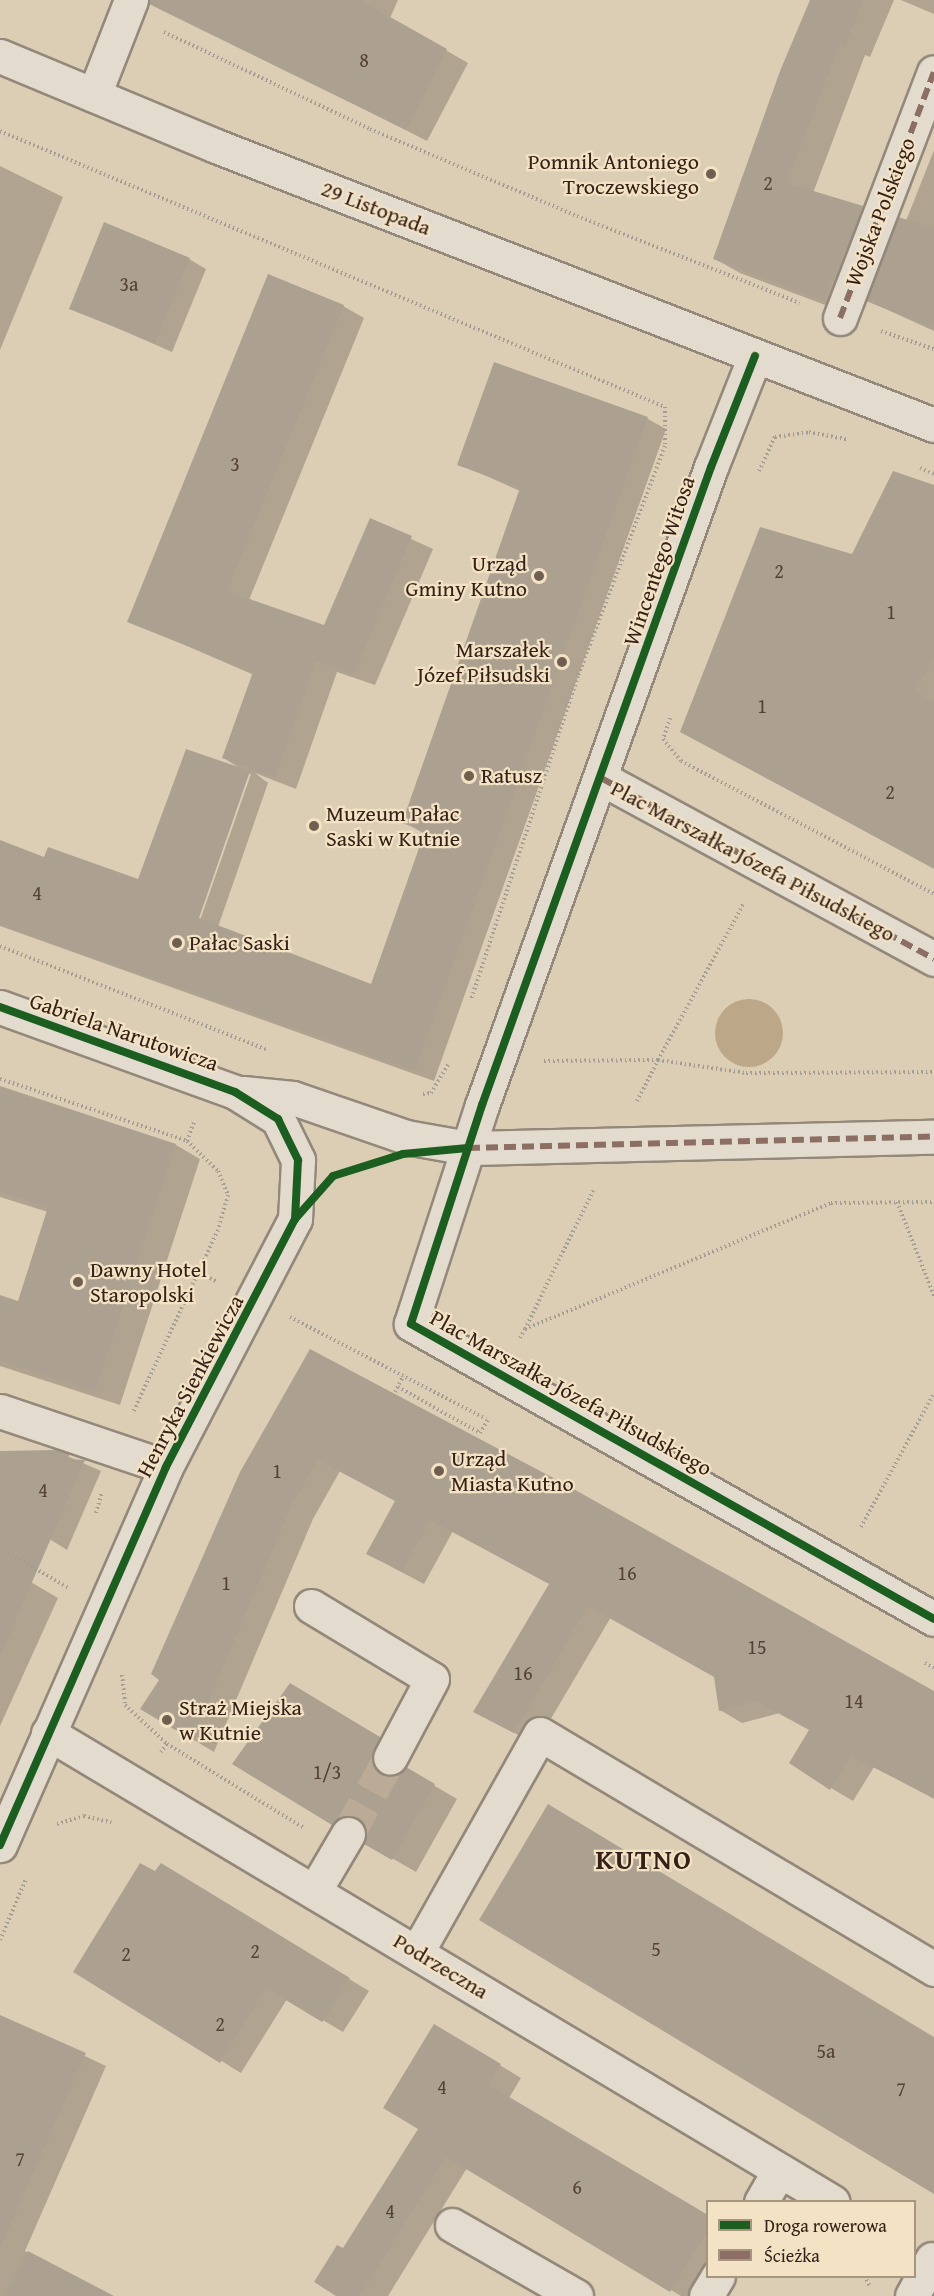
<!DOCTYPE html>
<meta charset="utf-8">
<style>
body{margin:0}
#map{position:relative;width:934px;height:2296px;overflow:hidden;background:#dcceb5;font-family:"Gentium Book Plus",serif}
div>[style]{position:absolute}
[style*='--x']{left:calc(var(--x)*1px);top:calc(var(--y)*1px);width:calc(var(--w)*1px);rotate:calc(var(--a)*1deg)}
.water>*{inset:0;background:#bca788}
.round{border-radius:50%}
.shadow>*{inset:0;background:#0003}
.building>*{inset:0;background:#aca190}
.minor-tunnel>*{height:33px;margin-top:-16.5px;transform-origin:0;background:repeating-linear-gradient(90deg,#bbab96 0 33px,transparent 0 49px)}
.path>*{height:4px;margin-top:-2px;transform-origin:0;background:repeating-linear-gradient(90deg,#a49d93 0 1.5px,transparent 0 4.5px)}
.roads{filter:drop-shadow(2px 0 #93887a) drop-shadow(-2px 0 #93887a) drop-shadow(0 2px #93887a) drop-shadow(0 -2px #93887a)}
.minor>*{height:33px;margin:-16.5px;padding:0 16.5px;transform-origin:16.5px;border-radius:16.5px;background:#e3dcce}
.quiet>*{height:6px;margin-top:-3px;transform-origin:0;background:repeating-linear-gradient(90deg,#8d6e63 0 12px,transparent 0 18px)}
.cycleway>*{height:8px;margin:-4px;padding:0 4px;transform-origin:4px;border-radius:4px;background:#1b5e20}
.dots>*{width:16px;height:16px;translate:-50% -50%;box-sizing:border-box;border:3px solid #f3e2c4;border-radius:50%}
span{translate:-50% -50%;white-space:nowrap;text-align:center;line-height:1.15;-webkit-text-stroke:4.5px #f3e2c4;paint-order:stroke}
.number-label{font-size:20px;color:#544137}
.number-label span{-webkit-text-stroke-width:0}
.poi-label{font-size:22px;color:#362119}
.right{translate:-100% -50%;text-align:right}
.left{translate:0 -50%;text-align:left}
.street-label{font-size:22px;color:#362119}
.district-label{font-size:28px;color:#362119;font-weight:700;letter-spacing:1.5px}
.legend{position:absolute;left:706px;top:2200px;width:210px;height:78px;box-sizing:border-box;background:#f3e2c4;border:2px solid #a79580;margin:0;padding:8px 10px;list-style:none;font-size:18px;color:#362119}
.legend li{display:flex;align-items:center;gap:12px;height:30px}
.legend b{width:30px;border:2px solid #a79580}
</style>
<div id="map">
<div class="water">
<i class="round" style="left:715px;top:999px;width:68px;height:68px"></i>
</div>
<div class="shadow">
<i style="clip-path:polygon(151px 0,398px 0,390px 18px,468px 63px,427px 141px)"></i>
<i style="clip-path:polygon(811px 0,894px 0,870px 57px,865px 55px,813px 193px,862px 208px,886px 222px,849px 314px,740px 273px,715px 259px)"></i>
<i style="clip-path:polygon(901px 0,934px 0,934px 14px)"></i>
<i style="clip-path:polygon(934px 150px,934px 331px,868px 301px,906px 221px)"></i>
<i style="clip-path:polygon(0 166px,63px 197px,0 350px)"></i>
<i style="clip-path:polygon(189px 259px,206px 269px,172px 352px,71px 308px)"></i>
<i style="clip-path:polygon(evenodd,343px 306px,364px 318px,249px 600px,325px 627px,370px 520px,433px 549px,375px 685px,337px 672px,296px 789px,255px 773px,268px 783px,218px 927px,372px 986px,425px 834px,403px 822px,520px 491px,459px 464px,495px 364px,648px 419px,666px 429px,434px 1081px,0 926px,0 842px,45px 859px,139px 881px,242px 770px,224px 758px,254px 675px,129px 621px,343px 306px,248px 774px,251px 774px,198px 926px,195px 925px,248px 774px)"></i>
<i style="clip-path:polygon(934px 487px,934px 869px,705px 744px,852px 556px)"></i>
<i style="clip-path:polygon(0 1088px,176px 1145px,200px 1159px,120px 1405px,0 1366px,0 1296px,19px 1303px,48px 1212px,0 1197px)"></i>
<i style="clip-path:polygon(311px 1351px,733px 1578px,934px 1692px,934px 1799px,874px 1767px,853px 1801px,831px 1788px,811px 1730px,780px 1713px,742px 1723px,720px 1710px,715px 1676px,611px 1617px,536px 1744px,497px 1724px,551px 1584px,453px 1531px,424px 1584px,390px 1566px,397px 1501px,340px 1471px,313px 1519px,214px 1752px,142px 1709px,161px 1680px)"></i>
<i style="clip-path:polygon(56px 1451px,101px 1471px,67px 1550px,51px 1540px,8px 1478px)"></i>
<i style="clip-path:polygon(0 1564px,58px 1598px,0 1726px)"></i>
<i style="clip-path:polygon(314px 1698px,402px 1752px,396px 1775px,406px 1769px,457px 1799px,416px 1872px,366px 1843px,366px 1830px,356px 1837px,333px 1823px)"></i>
<i style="clip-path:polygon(576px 1821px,934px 2037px,934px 2192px)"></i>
<i style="clip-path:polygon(155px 1873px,181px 1877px,369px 1991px,343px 2032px,287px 1999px,241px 2073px,75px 1971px)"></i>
<i style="clip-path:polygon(0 2016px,106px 2066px,25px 2251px,109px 2296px,0 2296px)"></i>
<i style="clip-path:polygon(455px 2038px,521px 2078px,509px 2098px,708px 2217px,708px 2275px,695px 2296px,681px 2296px,467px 2168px,388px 2296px,339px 2296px,344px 2250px,420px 2128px)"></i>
</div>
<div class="building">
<i style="clip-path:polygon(149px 0,360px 0,447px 49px,406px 130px,149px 4px)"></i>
<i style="clip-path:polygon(810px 0,864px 0,845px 45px,840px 43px,787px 183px,863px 206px,824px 301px,713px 259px,780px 71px)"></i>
<i style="clip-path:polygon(898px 217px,934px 228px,934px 328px,866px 301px)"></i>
<i style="clip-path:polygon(104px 222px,190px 258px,155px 343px,69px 309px)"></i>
<i style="clip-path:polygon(268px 274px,344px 305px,227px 591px,324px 625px,370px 518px,412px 536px,354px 674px,316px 661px,275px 778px,222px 758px,253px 672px,127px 622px)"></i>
<i style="clip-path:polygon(494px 362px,648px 417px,415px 1071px,0 925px,0 840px,44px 857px,48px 847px,138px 879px,186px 749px,250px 771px,199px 918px,371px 984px,425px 831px,402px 823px,520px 488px,457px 465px)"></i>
<i style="clip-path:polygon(893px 471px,934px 485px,934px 656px,915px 692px,934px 702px,934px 868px,680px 732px,760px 527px,852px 554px)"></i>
<i style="clip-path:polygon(0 1086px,176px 1144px,95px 1392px,0 1361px,0 1295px,18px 1301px,48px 1207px,0 1192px)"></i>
<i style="clip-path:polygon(310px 1349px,561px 1482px,934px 1691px,934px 1798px,851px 1756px,830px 1790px,789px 1763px,809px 1730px,756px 1701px,719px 1711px,714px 1677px,588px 1606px,514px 1733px,473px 1712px,549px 1584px,430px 1520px,402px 1572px,366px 1554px,395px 1501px,318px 1460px,291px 1507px,192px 1740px,140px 1709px,159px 1680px,151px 1674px,240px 1472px)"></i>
<i style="clip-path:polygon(56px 1450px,70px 1454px,67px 1459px,85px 1460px,0 1656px,0 1451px)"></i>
<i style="clip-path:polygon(290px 1683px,380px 1737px,371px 1758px,381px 1774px,391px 1777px,406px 1767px,435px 1784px,392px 1860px,364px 1844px,365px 1825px,357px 1818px,339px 1817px,332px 1825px,232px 1764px)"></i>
<i style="clip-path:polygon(548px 1804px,934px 2038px,934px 2194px,479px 1920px)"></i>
<i style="clip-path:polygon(140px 1863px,155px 1871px,161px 1863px,350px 1978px,322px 2022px,266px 1988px,220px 2063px,73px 1972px)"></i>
<i style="clip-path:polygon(0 2015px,86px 2053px,0 2248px)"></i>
<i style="clip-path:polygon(434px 2024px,501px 2064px,489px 2085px,708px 2215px,708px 2230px,670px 2292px,446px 2157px,360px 2296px,336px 2296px,314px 2282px,337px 2245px,343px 2248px,418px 2129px,383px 2108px)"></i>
<i style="clip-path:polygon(28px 2251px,114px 2296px,5px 2296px)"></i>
</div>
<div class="minor-tunnel">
<i style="--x:348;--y:1834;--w:87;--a:-61.1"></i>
</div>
<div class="path">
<i style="--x:164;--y:32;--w:228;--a:25.2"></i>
<i style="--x:370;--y:129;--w:225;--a:22.8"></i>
<i style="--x:577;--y:216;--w:239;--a:21.3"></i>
<i style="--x:0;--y:131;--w:720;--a:22.54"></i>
<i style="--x:665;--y:407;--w:39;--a:90"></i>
<i style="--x:665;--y:446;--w:246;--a:110.7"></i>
<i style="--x:578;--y:676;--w:340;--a:108.3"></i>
<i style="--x:881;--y:331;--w:56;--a:18.8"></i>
<i style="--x:920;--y:468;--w:15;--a:23"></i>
<i style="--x:759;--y:471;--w:38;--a:-65"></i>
<i style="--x:775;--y:437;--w:34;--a:-8"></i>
<i style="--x:809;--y:432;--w:38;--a:11"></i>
<i style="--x:670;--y:718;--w:22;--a:108"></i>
<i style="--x:663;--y:739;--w:28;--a:51"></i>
<i style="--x:681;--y:761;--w:286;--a:27.7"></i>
<i style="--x:0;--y:946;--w:287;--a:21.2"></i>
<i style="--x:544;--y:1061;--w:114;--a:-0.5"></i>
<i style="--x:658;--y:1060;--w:179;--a:-61.3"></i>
<i style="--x:0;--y:1079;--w:197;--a:18.3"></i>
<i style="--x:187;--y:1141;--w:43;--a:44.1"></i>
<i style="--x:218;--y:1171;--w:26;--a:67"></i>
<i style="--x:228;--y:1195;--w:36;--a:106"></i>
<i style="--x:218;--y:1230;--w:201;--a:115"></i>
<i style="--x:423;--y:1094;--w:8;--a:-7"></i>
<i style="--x:431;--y:1093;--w:33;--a:-59"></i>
<i style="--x:637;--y:1101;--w:46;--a:-62.9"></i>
<i style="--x:658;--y:1060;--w:89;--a:8.4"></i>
<i style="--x:746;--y:1073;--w:188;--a:-0.3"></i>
<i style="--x:187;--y:1141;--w:20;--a:-70"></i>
<i style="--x:897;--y:1202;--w:101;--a:68.5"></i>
<i style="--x:198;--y:1272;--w:20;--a:27"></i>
<i style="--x:290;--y:1317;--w:221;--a:27.5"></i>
<i style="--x:525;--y:1329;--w:156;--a:-63.8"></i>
<i style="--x:520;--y:1338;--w:10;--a:-61"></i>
<i style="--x:525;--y:1329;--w:331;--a:-22.4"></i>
<i style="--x:831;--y:1203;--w:103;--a:-0.6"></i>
<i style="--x:398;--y:1387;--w:94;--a:29.3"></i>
<i style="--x:480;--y:1433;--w:15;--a:-58"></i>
<i style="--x:395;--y:1392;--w:18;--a:-63"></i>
<i style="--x:96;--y:1513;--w:22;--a:-74"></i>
<i style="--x:861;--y:1527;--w:153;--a:-61.4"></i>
<i style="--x:0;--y:1548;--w:78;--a:30.2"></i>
<i style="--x:925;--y:1663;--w:10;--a:29"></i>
<i style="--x:122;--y:1675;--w:30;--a:84"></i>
<i style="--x:125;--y:1705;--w:57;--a:42.9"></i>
<i style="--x:167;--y:1744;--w:10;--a:127"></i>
<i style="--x:167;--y:1744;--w:161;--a:31.5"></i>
<i style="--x:57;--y:1824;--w:28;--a:-17"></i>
<i style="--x:84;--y:1816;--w:28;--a:13"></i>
<i style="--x:0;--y:1940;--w:66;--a:-66.9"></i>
<i style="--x:864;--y:2276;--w:12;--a:59"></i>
</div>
<div class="roads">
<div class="minor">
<i style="--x:0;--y:56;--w:234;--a:22.6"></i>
<i style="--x:216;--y:146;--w:770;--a:21.24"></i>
<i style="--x:94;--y:95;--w:102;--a:-68.7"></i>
<i style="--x:840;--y:318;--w:263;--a:-69.1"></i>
<i style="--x:755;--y:356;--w:119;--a:111.6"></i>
<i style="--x:711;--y:467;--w:678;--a:109.74"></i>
<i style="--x:482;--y:1105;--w:230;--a:108"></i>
<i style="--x:411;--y:1324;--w:600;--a:29.43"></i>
<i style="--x:601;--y:778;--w:379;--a:28.5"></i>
<i style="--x:0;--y:1007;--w:250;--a:19.9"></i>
<i style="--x:235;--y:1092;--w:51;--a:32.1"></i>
<i style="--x:278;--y:1119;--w:46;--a:64"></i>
<i style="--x:298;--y:1160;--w:59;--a:92.9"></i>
<i style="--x:295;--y:1219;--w:280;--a:117.5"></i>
<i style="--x:166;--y:1467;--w:413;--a:113.7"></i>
<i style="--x:243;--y:1093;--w:50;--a:5.7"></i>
<i style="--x:293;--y:1098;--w:120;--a:19"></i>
<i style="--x:406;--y:1137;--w:63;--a:10.1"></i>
<i style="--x:468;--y:1148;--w:466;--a:-1.4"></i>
<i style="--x:0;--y:1411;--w:175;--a:18.6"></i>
<i style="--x:311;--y:1606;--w:141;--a:31.1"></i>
<i style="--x:432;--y:1679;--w:89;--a:118"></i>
<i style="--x:48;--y:1733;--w:914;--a:30.86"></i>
<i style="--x:315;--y:1890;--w:65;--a:-59.5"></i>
<i style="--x:417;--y:1952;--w:250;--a:-60.6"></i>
<i style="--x:540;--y:1734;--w:459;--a:30.8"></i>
<i style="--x:761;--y:2202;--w:36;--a:-60"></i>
<i style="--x:452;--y:2225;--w:143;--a:29.8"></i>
<i style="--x:706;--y:2296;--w:23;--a:-59"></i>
<i style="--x:912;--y:2296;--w:42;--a:-61.6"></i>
</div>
</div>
<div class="quiet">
<i style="--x:840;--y:318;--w:263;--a:-69.1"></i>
<i style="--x:601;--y:778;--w:379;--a:28.5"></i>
<i style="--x:468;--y:1148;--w:466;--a:-1.4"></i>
</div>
<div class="cycleway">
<i style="--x:755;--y:356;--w:119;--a:111.6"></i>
<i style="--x:711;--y:467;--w:678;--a:109.74"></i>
<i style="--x:482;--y:1105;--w:230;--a:108"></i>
<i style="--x:411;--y:1324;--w:600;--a:29.43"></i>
<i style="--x:0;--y:1007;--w:250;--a:19.9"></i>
<i style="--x:235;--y:1092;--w:51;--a:32.1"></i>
<i style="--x:278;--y:1119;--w:46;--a:64"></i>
<i style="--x:298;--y:1160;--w:59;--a:92.9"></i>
<i style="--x:295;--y:1219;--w:280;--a:117.5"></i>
<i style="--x:166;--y:1467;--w:413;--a:113.7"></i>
<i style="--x:295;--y:1219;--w:57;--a:-48.5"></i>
<i style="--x:333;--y:1176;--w:73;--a:-17.4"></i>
<i style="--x:403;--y:1154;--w:65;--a:-5.3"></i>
</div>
<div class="dots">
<i style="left:711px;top:174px;background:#705e50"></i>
<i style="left:539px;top:576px;background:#705e50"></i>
<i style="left:562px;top:662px;background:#705e50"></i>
<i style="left:469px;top:776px;background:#705e50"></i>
<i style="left:314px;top:826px;background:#705e50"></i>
<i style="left:177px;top:943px;background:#705e50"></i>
<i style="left:78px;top:1282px;background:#705e50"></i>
<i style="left:439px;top:1471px;background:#705e50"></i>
<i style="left:167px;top:1720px;background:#705e50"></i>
</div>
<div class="number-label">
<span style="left:364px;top:59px">8</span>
<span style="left:768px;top:182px">2</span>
<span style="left:129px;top:283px">3a</span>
<span style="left:235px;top:463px">3</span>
<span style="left:779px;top:570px">2</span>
<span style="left:891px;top:611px">1</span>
<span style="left:762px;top:705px">1</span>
<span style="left:890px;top:791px">2</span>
<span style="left:37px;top:892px">4</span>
<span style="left:277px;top:1470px">1</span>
<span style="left:43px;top:1489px">4</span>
<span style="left:627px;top:1572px">16</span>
<span style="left:226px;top:1582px">1</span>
<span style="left:757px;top:1646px">15</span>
<span style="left:523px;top:1672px">16</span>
<span style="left:854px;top:1700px">14</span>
<span style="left:327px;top:1771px">1/3</span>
<span style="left:656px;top:1948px">5</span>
<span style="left:255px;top:1950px">2</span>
<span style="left:126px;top:1953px">2</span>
<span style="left:220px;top:2023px">2</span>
<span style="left:826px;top:2050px">5a</span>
<span style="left:442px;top:2086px">4</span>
<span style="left:901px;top:2088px">7</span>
<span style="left:20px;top:2158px">7</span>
<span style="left:577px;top:2186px">6</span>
<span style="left:390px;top:2210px">4</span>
</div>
<div class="poi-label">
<span class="right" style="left:699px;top:174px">Pomnik Antoniego<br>Troczewskiego</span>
<span class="right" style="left:527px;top:576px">Urząd<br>Gminy Kutno</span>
<span class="right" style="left:550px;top:662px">Marszałek<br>Józef Piłsudski</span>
<span class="left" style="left:481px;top:776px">Ratusz</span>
<span class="left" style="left:326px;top:826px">Muzeum Pałac<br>Saski w Kutnie</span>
<span class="left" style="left:189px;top:943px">Pałac Saski</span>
<span class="left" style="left:90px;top:1282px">Dawny Hotel<br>Staropolski</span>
<span class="left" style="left:451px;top:1471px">Urząd<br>Miasta Kutno</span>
<span class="left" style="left:179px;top:1720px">Straż Miejska<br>w Kutnie</span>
</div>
<div class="street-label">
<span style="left:376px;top:208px;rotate:21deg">29 Listopada</span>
<span style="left:880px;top:212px;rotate:-69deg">Wojska Polskiego</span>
<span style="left:659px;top:561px;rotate:-71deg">Wincentego Witosa</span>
<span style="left:753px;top:861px;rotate:28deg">Plac Marszałka Józefa Piłsudskiego</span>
<span style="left:124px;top:1032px;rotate:19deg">Gabriela Narutowicza</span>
<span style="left:190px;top:1386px;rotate:-62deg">Henryka Sienkiewicza</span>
<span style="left:571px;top:1393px;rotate:29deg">Plac Marszałka Józefa Piłsudskiego</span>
<span style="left:441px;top:1966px;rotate:31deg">Podrzeczna</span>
</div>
<div class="district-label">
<span style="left:644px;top:1859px">KUTNO</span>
</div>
<ul class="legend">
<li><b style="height:8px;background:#1b5e20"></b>Droga rowerowa</li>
<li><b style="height:8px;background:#8d6e63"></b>Ścieżka</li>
</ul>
</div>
